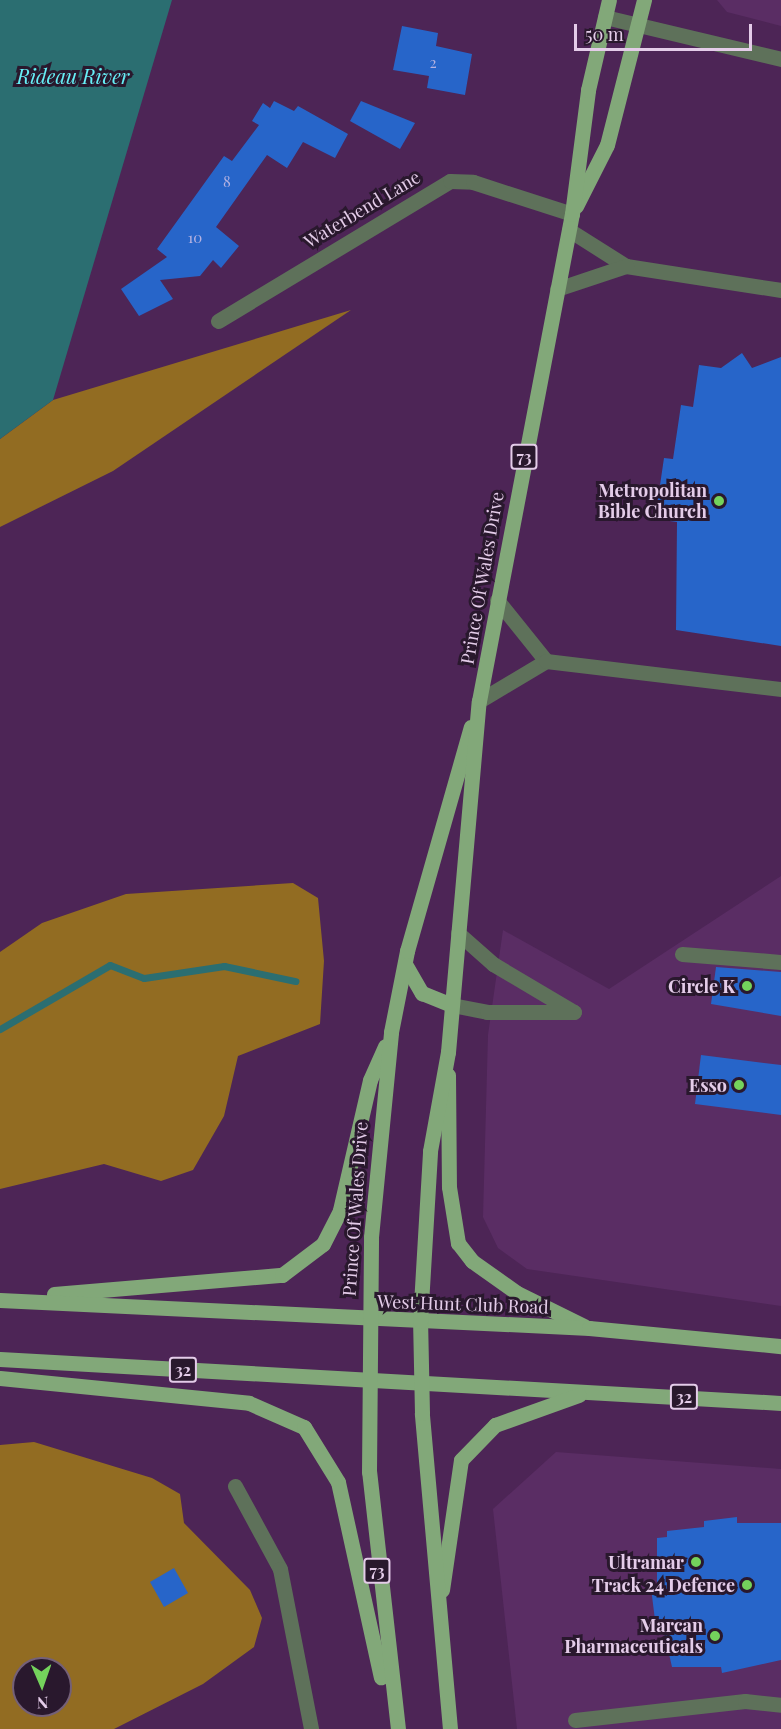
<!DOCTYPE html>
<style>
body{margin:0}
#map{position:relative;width:781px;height:1729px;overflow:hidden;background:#4d2556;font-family:"Playfair Display",serif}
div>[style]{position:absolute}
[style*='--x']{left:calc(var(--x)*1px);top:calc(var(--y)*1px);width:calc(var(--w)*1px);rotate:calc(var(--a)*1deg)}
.built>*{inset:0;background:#5a2d64}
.forest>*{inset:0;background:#926c22}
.water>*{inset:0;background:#2b6e71}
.stream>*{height:7px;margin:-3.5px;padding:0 3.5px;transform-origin:3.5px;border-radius:3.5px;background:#2b6e71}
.building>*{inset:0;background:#2765c9}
.minor>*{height:15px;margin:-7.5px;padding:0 7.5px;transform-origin:7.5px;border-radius:7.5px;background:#5e715a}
.major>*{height:15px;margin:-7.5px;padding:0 7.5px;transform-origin:7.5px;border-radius:7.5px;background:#82a879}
.dots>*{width:16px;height:16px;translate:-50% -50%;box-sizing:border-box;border:3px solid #29182d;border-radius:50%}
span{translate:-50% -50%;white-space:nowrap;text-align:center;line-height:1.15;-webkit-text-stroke:6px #29182d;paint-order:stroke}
.number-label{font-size:15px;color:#b5b2e1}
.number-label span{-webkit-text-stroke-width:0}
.shield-label span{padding:2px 4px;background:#29182d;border:2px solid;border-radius:4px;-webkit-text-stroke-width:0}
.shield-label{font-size:16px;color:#e4cce9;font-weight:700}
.street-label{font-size:18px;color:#e4cce9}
.poi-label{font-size:18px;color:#e4cce9;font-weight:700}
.right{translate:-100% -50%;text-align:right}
.water-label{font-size:20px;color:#67f0f7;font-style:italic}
.north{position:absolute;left:12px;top:1657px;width:60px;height:60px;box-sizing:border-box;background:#29182d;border:2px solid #746078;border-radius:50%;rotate:178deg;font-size:16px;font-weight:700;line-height:24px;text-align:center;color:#e4cce9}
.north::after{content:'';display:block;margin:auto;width:21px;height:27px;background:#74d25c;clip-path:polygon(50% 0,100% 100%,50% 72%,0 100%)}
.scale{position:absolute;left:574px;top:24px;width:178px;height:27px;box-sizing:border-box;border:3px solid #e4cce9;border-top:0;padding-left:8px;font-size:18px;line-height:21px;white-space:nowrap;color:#e4cce9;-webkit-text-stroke:4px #29182d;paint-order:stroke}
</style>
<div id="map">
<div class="built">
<i style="clip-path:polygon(717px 0,781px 0,781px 26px,727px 12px)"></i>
<i style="clip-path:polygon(781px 876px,781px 1306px,527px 1269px,498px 1248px,483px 1217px,488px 1035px,503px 930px,609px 989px)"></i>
<i style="clip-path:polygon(556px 1452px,781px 1469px,781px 1729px,517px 1729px,493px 1509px)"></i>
</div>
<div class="forest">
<i style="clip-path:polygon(351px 310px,113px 471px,0 527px,0 439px,53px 400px)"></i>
<i style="clip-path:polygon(293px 883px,318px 898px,324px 961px,320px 1024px,238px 1056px,224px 1116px,193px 1170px,161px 1181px,104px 1164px,0 1189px,0 952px,42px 923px,126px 894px)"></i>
<i style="clip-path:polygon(evenodd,34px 1442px,152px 1478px,180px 1494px,184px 1523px,250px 1590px,262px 1618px,254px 1647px,203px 1684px,114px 1729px,0 1729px,0 1445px,34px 1442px,24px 1669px,60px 1669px,60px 1705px,24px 1705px,24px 1669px)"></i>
</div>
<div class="water">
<i style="clip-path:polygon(0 0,172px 0,53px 400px,0 439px)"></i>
</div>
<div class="stream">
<i style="--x:0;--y:1029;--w:127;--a:-30.2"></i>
<i style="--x:110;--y:965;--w:36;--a:21"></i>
<i style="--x:144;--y:978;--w:81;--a:-8.5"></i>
<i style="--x:224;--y:966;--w:73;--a:11.9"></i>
</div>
<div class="building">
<i style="clip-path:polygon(402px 26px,438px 33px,436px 46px,472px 54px,465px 95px,427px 88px,429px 76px,393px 70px)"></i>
<i style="clip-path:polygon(274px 101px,294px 111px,298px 106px,348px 134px,335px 158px,303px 142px,287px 168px,267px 155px,216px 227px,239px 246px,221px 268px,213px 260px,200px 276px,160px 280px,173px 299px,139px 316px,121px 289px,167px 257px,157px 249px,224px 156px,232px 161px,259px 125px,252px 121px,263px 103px,270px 108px)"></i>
<i style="clip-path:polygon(361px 101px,415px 123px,400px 149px,350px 121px)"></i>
<i style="clip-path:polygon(742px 353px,752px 368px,781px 357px,781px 646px,676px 630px,677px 522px,655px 519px,664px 458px,673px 459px,681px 405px,693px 407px,699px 365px,721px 368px)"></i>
<i style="clip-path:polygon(716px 967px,781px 972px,781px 1016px,711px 1004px)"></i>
<i style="clip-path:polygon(701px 1055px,781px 1065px,781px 1115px,695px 1104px)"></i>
<i style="clip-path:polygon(737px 1517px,737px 1523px,781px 1523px,781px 1660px,722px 1673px,721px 1667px,672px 1667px,661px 1619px,655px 1620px,651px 1588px,657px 1587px,657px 1538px,667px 1537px,667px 1531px,704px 1527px,704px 1521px)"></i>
<i style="clip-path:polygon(174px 1568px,188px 1593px,164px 1607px,150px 1582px)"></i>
</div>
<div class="minor">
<i style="--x:605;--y:17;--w:181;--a:13.4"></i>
<i style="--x:569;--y:230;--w:67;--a:32.3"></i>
<i style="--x:626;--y:266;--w:157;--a:8.8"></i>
<i style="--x:557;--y:289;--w:73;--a:-18.4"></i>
<i style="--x:218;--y:321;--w:271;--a:-31.1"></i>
<i style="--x:450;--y:181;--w:23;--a:2"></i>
<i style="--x:473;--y:182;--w:104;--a:17.9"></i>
<i style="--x:497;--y:600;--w:78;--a:51.2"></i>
<i style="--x:479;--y:701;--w:78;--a:-30.8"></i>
<i style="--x:546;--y:661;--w:237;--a:6.8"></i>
<i style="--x:458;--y:933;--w:47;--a:41.5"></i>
<i style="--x:493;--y:964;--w:94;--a:30.7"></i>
<i style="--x:682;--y:954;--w:99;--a:4.6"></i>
<i style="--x:452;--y:1005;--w:36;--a:11"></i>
<i style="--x:487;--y:1012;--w:87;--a:0"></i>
<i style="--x:235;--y:1486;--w:94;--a:61.5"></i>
<i style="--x:280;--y:1569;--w:163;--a:79"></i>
<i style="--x:575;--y:1720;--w:171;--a:-6.4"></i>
<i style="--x:745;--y:1701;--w:36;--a:6"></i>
</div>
<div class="major">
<i style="--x:576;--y:206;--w:68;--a:-63.1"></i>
<i style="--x:607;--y:145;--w:150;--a:-75.7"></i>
<i style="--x:405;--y:964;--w:34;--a:60"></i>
<i style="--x:422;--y:993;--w:32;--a:22"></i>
<i style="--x:448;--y:1075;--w:112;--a:89.5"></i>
<i style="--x:449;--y:1187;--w:57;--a:80.9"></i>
<i style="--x:458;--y:1243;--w:23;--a:52"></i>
<i style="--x:472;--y:1261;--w:55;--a:35.4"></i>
<i style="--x:517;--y:1293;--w:75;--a:26.2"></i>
<i style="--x:54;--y:1294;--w:229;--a:-4.8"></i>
<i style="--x:282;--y:1275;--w:51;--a:-37.1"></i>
<i style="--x:323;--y:1244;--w:38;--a:-63"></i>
<i style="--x:340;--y:1210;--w:133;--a:-77"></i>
<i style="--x:370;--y:1080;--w:37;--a:-66"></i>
<i style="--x:0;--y:1300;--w:590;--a:2.72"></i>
<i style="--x:589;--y:1328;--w:193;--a:5.4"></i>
<i style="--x:0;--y:1359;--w:782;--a:3.22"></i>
<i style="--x:0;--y:1378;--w:250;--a:5.7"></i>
<i style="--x:249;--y:1403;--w:60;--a:23.6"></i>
<i style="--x:304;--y:1427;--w:65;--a:58.3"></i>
<i style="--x:338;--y:1482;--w:200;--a:77.6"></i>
<i style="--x:442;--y:1590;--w:131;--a:-81.7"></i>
<i style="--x:461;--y:1460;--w:49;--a:-45.8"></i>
<i style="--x:495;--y:1425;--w:89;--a:-19.7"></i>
<i style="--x:398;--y:1729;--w:259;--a:-96.4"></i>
<i style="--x:369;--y:1472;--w:235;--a:-89.5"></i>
<i style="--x:371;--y:1237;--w:206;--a:-84.4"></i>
<i style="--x:391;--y:1032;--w:83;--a:-78.8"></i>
<i style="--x:407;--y:951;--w:233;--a:-74.1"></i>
<i style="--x:450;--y:1729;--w:317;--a:-95.1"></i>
<i style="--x:422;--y:1413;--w:92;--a:-91.2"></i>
<i style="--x:420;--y:1321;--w:170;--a:-86.6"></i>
<i style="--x:430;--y:1151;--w:101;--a:-79.7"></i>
<i style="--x:448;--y:1052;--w:352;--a:-85"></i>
<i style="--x:479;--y:701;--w:496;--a:-79.2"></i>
<i style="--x:572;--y:214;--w:125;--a:-82.6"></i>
<i style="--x:588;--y:90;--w:92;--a:-76.9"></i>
</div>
<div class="dots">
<i style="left:719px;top:501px;background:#74d25c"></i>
<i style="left:747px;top:986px;background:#74d25c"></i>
<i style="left:739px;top:1085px;background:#74d25c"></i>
<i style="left:696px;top:1562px;background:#74d25c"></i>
<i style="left:747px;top:1585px;background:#74d25c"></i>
<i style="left:715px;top:1636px;background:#74d25c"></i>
</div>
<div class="number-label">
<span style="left:433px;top:63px">2</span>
<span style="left:227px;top:182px">8</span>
<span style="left:195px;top:238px">10</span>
</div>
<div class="shield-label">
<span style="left:524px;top:457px">73</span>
<span style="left:183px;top:1370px">32</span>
<span style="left:684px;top:1397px">32</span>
<span style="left:377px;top:1571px">73</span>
</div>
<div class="street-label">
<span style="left:362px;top:209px;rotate:-31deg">Waterbend Lane</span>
<span style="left:482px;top:578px;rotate:-80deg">Prince Of Wales Drive</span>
<span style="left:355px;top:1209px;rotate:-86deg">Prince Of Wales Drive</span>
<span style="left:463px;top:1304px;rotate:2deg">West Hunt Club Road</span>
</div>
<div class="poi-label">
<span class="right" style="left:707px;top:501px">Metropolitan<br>Bible Church</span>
<span class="right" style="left:735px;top:986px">Circle K</span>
<span class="right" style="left:727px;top:1085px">Esso</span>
<span class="right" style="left:684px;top:1562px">Ultramar</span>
<span class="right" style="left:735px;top:1585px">Track 24 Defence</span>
<span class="right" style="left:703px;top:1636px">Marcan<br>Pharmaceuticals</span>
</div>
<div class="water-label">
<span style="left:73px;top:75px">Rideau River</span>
</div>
<div class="north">N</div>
<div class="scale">50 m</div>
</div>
